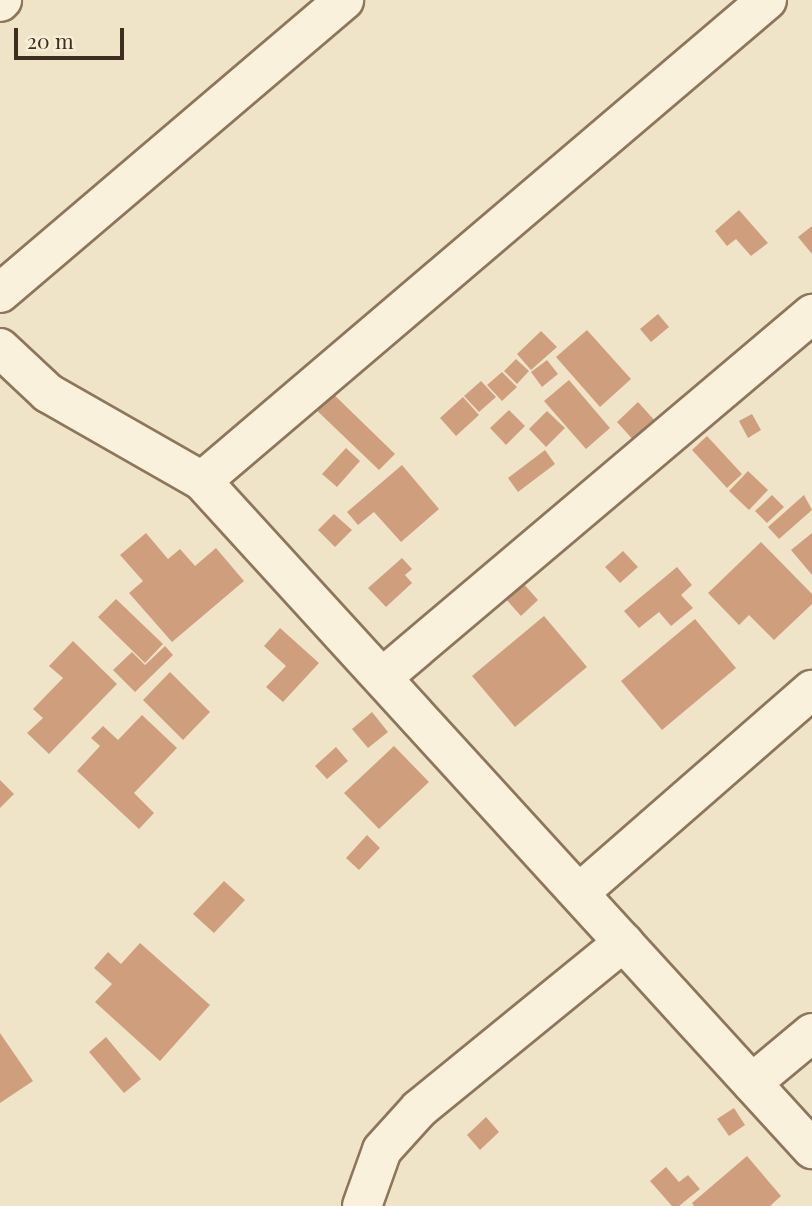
<!DOCTYPE html>
<style>
body{margin:0}
#map{position:relative;width:812px;height:1206px;overflow:hidden;background:#f0e4c8;font-family:"Playfair Display",serif}
div>[style]{position:absolute}
[style*='--x']{left:calc(var(--x)*1px);top:calc(var(--y)*1px);width:calc(var(--w)*1px);rotate:calc(var(--a)*1deg)}
.building>*{inset:0;background:#cf9f7d}
.roads{filter:drop-shadow(2px 0 #8d765c) drop-shadow(-2px 0 #8d765c) drop-shadow(0 2px #8d765c) drop-shadow(0 -2px #8d765c)}
.minor>*{height:38px;margin:-19px;padding:0 19px;transform-origin:19px;border-radius:19px;background:#faf1dc}
span{translate:-50% -50%;white-space:nowrap;text-align:center;line-height:1.15;-webkit-text-stroke:7px #f7eed8;paint-order:stroke}
.scale{position:absolute;left:14px;top:28px;width:110px;height:32px;box-sizing:border-box;border:4px solid #3d2e20;border-top:0;padding-left:9px;font-size:21px;line-height:24px;white-space:nowrap;color:#3d2e20;-webkit-text-stroke:5px #f7eed8;paint-order:stroke}
</style>
<div id="map">
<div class="building">
<i style="clip-path:polygon(739px 210px,768px 243px,751px 256px,736px 239px,727px 246px,715px 231px)"></i>
<i style="clip-path:polygon(812px 226px,812px 254px,798px 237px)"></i>
<i style="clip-path:polygon(658px 314px,669px 327px,651px 342px,640px 329px)"></i>
<i style="clip-path:polygon(587px 330px,631px 379px,600px 407px,556px 357px)"></i>
<i style="clip-path:polygon(541px 331px,557px 347px,531px 370px,517px 354px)"></i>
<i style="clip-path:polygon(516px 359px,529px 371px,517px 384px,504px 371px)"></i>
<i style="clip-path:polygon(547px 360px,558px 374px,542px 387px,531px 372px)"></i>
<i style="clip-path:polygon(502px 372px,517px 387px,502px 401px,487px 385px)"></i>
<i style="clip-path:polygon(569px 380px,610px 428px,586px 449px,544px 401px)"></i>
<i style="clip-path:polygon(481px 381px,496px 397px,479px 412px,464px 396px)"></i>
<i style="clip-path:polygon(325px 386px,395px 454px,379px 470px,309px 403px)"></i>
<i style="clip-path:polygon(463px 397px,479px 415px,456px 436px,440px 418px)"></i>
<i style="clip-path:polygon(638px 402px,657px 423px,636px 443px,617px 422px)"></i>
<i style="clip-path:polygon(509px 410px,525px 426px,506px 445px,490px 428px)"></i>
<i style="clip-path:polygon(547px 411px,565px 428px,546px 447px,529px 429px)"></i>
<i style="clip-path:polygon(752px 414px,761px 430px,748px 438px,739px 421px)"></i>
<i style="clip-path:polygon(707px 436px,742px 474px,727px 488px,692px 450px)"></i>
<i style="clip-path:polygon(346px 448px,360px 461px,337px 487px,322px 474px)"></i>
<i style="clip-path:polygon(545px 450px,555px 464px,518px 492px,508px 478px)"></i>
<i style="clip-path:polygon(402px 465px,439px 509px,401px 542px,374px 512px,358px 525px,347px 512px)"></i>
<i style="clip-path:polygon(748px 471px,768px 490px,749px 510px,729px 491px)"></i>
<i style="clip-path:polygon(772px 495px,784px 507px,767px 523px,755px 511px)"></i>
<i style="clip-path:polygon(804px 495px,812px 510px,779px 539px,768px 527px)"></i>
<i style="clip-path:polygon(334px 514px,352px 530px,335px 547px,318px 530px)"></i>
<i style="clip-path:polygon(146px 533px,168px 559px,180px 549px,195px 566px,216px 548px,244px 581px,172px 642px,129px 593px,143px 581px,120px 555px)"></i>
<i style="clip-path:polygon(812px 533px,812px 575px,791px 550px)"></i>
<i style="clip-path:polygon(761px 542px,812px 594px,812px 604px,774px 640px,749px 615px,739px 625px,708px 593px)"></i>
<i style="clip-path:polygon(623px 551px,638px 567px,620px 583px,605px 567px)"></i>
<i style="clip-path:polygon(402px 558px,412px 569px,405px 575px,412px 583px,386px 607px,368px 588px)"></i>
<i style="clip-path:polygon(677px 567px,692px 585px,681px 595px,693px 608px,671px 626px,659px 612px,639px 628px,624px 611px)"></i>
<i style="clip-path:polygon(522px 582px,538px 600px,521px 616px,505px 598px)"></i>
<i style="clip-path:polygon(116px 599px,163px 644px,145px 663px,98px 617px)"></i>
<i style="clip-path:polygon(544px 616px,587px 667px,515px 727px,472px 676px)"></i>
<i style="clip-path:polygon(695px 619px,736px 668px,662px 730px,621px 681px)"></i>
<i style="clip-path:polygon(280px 628px,319px 663px,283px 702px,266px 687px,286px 666px,264px 646px)"></i>
<i style="clip-path:polygon(73px 641px,117px 684px,49px 754px,27px 733px,43px 718px,33px 709px,63px 678px,49px 666px)"></i>
<i style="clip-path:polygon(165px 646px,173px 655px,135px 692px,113px 670px,132px 652px,145px 665px)"></i>
<i style="clip-path:polygon(170px 672px,210px 712px,183px 740px,143px 700px)"></i>
<i style="clip-path:polygon(372px 712px,388px 732px,368px 748px,352px 729px)"></i>
<i style="clip-path:polygon(142px 715px,177px 748px,134px 793px,154px 813px,139px 829px,77px 771px,100px 746px,91px 738px,103px 726px,118px 740px)"></i>
<i style="clip-path:polygon(394px 746px,429px 782px,379px 829px,344px 793px)"></i>
<i style="clip-path:polygon(336px 747px,348px 761px,327px 779px,315px 766px)"></i>
<i style="clip-path:polygon(0 780px,14px 794px,0 808px)"></i>
<i style="clip-path:polygon(367px 835px,380px 848px,359px 870px,346px 858px)"></i>
<i style="clip-path:polygon(224px 881px,245px 900px,214px 933px,193px 914px)"></i>
<i style="clip-path:polygon(140px 943px,210px 1005px,160px 1061px,95px 1002px,112px 984px,94px 968px,108px 952px,121px 964px)"></i>
<i style="clip-path:polygon(0 1033px,33px 1081px,0 1103px)"></i>
<i style="clip-path:polygon(106px 1037px,141px 1079px,124px 1093px,89px 1052px)"></i>
<i style="clip-path:polygon(734px 1108px,745px 1125px,729px 1136px,717px 1119px)"></i>
<i style="clip-path:polygon(486px 1117px,499px 1132px,480px 1150px,467px 1135px)"></i>
<i style="clip-path:polygon(747px 1156px,781px 1196px,770px 1206px,694px 1206px,692px 1203px)"></i>
<i style="clip-path:polygon(666px 1167px,679px 1182px,688px 1175px,700px 1189px,679px 1206px,672px 1206px,650px 1181px)"></i>
</div>
<div class="roads">
<div class="minor">
<i style="--x:0;--y:2;--w:3;--a:-45"></i>
<i style="--x:0;--y:293;--w:452;--a:-40.4"></i>
<i style="--x:0;--y:348;--w:66;--a:43.2"></i>
<i style="--x:48;--y:393;--w:177;--a:29.7"></i>
<i style="--x:202;--y:481;--w:905;--a:47.6"></i>
<i style="--x:202;--y:481;--w:742;--a:-40.41"></i>
<i style="--x:384;--y:676;--w:561;--a:-40.22"></i>
<i style="--x:579;--y:893;--w:309;--a:-41.1"></i>
<i style="--x:752;--y:1083;--w:78;--a:-39.8"></i>
<i style="--x:362;--y:1206;--w:59;--a:-70.3"></i>
<i style="--x:382;--y:1150;--w:55;--a:-47.9"></i>
<i style="--x:419;--y:1109;--w:264;--a:-39.2"></i>
</div>
</div>
<div class="scale">20 m</div>
</div>
